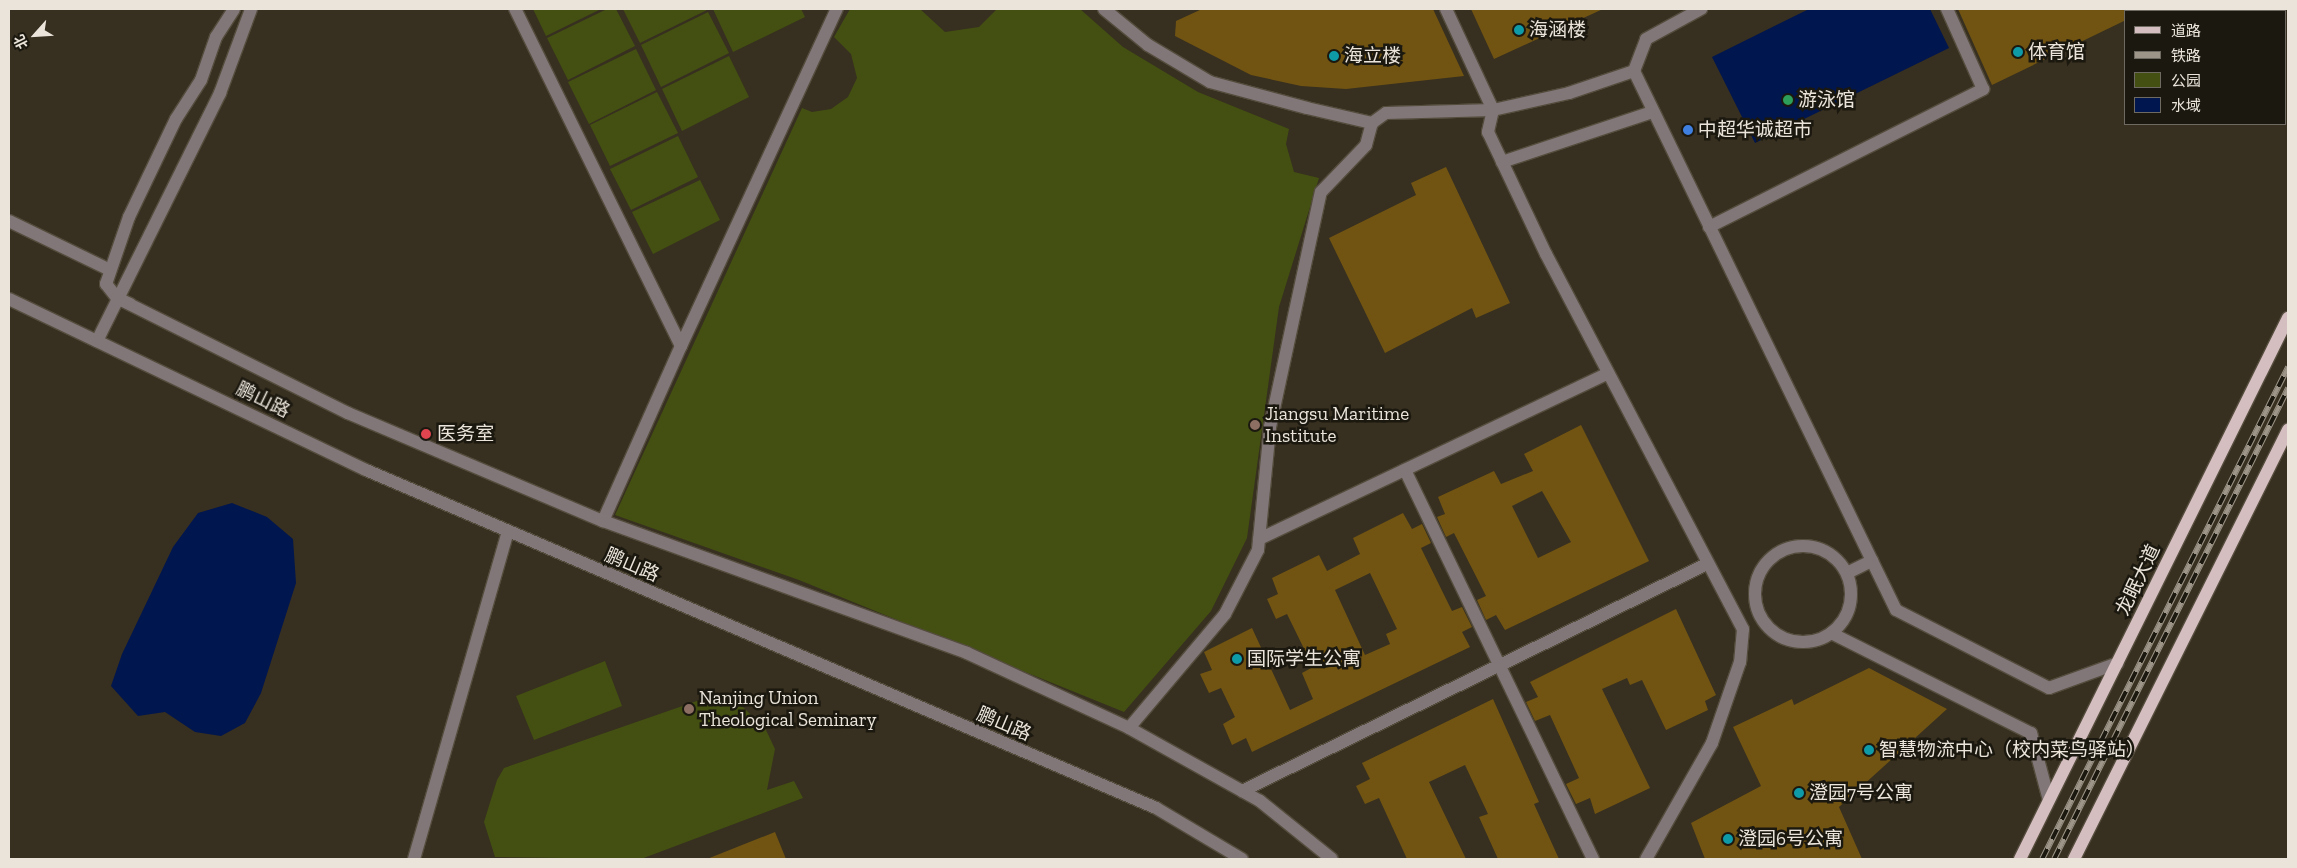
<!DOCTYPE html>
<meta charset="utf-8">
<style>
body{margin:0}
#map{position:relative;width:2297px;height:868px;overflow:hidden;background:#372f1f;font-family:"Zilla Slab","Noto Sans SC",serif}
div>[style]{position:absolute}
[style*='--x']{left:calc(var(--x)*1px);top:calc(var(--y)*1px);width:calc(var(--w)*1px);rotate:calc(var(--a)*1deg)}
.green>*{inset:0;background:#435012}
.water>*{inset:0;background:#00164f}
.building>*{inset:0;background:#715412}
.roads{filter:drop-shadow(1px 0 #544c3d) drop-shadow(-1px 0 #544c3d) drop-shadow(0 1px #544c3d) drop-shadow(0 -1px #544c3d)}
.minor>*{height:12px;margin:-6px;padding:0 6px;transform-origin:6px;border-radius:6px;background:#827778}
.minor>.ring{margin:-6px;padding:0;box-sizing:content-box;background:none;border:12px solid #827778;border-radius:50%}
.major>*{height:12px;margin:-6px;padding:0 6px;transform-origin:6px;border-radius:6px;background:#d4bebf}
.rail>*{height:5.5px;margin-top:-2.75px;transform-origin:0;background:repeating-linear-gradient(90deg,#1b1810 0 11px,#9c9588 0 22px);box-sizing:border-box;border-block:1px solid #9c9588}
.dots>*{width:14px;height:14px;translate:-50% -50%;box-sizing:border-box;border:2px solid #1b1810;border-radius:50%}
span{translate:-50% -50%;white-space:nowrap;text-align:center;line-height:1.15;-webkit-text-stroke:5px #1b1810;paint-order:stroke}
.poi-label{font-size:19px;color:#eae4da}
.left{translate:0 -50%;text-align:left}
.street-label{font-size:19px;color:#eae4da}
.frame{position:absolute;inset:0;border:10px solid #eae4da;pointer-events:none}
.legend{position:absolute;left:2124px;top:10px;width:162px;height:115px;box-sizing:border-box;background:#1b1810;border:1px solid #6e6a61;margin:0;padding:6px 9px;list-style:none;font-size:15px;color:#eae4da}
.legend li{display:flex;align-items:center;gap:10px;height:25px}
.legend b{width:25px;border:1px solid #6e6a61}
.north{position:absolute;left:10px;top:10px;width:50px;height:50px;-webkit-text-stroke:4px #1b1810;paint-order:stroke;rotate:244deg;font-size:14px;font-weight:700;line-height:20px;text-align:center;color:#eae4da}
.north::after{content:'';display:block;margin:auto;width:18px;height:22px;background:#eae4da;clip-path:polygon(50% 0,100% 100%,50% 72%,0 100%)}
</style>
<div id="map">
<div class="green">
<i style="clip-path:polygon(533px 9px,601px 9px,546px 36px)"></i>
<i style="clip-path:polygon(607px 9px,616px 9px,635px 46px,568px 80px,547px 38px)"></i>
<i style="clip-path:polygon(623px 9px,707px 9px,707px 10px,640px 43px)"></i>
<i style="clip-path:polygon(713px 9px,801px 9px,805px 17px,733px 52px)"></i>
<i style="clip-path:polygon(850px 9px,920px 9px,945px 32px,979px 27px,997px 9px,1080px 9px,1123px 47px,1198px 92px,1289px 129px,1286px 144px,1294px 172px,1319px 178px,1279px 307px,1247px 538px,1211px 611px,1124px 712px,799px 580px,615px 515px,802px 108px,812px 112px,831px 109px,848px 97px,857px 78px,851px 54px,834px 37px)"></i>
<i style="clip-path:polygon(708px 12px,729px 53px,661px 87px,641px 45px)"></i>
<i style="clip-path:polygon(636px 49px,656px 90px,589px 124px,568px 82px)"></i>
<i style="clip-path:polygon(729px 56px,749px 97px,682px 131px,662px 89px)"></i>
<i style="clip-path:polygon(657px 92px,678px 133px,610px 166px,590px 125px)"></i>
<i style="clip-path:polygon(678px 136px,698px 177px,631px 210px,610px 169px)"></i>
<i style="clip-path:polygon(700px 180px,720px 220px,653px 254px,632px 212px)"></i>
<i style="clip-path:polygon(605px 661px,622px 706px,534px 740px,516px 696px)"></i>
<i style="clip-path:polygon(717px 694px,721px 703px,743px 707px,766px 730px,775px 749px,767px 790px,794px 781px,803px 798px,641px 859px,495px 857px,484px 822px,497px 780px,504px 768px)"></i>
</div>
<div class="water">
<i style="clip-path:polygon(1809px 9px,1930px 9px,1949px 48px,1755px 143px,1712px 57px)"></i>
<i style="clip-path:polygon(232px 503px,267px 517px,293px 539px,296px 583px,261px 693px,245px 723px,221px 736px,195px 732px,165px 712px,138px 716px,111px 686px,122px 654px,173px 547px,198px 513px)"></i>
</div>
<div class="building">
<i style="clip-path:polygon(1202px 9px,1433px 9px,1464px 76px,1346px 89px,1301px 86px,1251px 75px,1175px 36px,1176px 21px)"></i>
<i style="clip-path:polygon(1471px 9px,1603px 9px,1494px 59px)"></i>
<i style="clip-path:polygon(1958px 9px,2126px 9px,2126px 20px,1992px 85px)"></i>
<i style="clip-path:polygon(1446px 167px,1510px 303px,1476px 318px,1472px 308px,1385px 353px,1329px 238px,1416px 195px,1411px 183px)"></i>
<i style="clip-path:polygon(evenodd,1581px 425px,1649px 561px,1505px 630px,1496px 615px,1486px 620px,1477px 600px,1486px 596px,1454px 533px,1446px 537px,1437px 517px,1445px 514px,1438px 497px,1494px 471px,1501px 484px,1533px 471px,1524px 454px,1581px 425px,1542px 491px,1571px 542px,1538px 558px,1512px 506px,1542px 491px)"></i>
<i style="clip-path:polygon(evenodd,1403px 513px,1412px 529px,1422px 524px,1431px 543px,1421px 548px,1452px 611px,1462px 607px,1472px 627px,1462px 632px,1470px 647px,1252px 752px,1246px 738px,1232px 745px,1223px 724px,1235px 717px,1221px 688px,1209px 693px,1200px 674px,1212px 670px,1204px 652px,1252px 628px,1290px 710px,1313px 699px,1302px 673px,1313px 667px,1287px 614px,1276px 619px,1267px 599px,1278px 594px,1272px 578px,1319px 555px,1327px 571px,1360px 554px,1353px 538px,1403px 513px,1370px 573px,1397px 629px,1386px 634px,1390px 644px,1365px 655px,1335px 590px,1370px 573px)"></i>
<i style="clip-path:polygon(1676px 609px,1716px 695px,1705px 701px,1708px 710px,1666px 730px,1642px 680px,1630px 685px,1627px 678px,1602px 689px,1650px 788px,1595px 814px,1590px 798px,1576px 804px,1566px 784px,1579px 778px,1550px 715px,1535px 721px,1526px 702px,1538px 697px,1530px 682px)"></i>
<i style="clip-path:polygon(1869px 668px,1947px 709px,1839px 807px,1862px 859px,1705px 859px,1691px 823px,1761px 786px,1733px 727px,1792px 699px,1794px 705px)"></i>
<i style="clip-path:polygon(1493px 699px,1539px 802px,1534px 804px,1559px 859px,1498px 859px,1479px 817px,1488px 814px,1465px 765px,1429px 782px,1466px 859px,1407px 859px,1379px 798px,1365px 804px,1356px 786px,1370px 779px,1362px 763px)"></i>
<i style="clip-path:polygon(775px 832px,786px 859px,707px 859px)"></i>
</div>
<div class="roads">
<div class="minor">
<i style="--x:1104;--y:9;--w:57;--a:39.3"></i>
<i style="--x:1148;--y:45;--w:72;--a:30.8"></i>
<i style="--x:1210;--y:82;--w:100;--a:15"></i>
<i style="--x:1307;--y:108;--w:67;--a:13"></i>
<i style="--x:1372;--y:123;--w:17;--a:-36"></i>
<i style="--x:1386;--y:113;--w:107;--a:-1.6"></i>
<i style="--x:1493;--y:110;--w:23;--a:103"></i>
<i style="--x:1488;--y:132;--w:135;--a:64.6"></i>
<i style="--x:1546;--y:254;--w:424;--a:62.3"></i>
<i style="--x:1743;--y:629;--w:33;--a:95"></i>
<i style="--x:1740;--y:662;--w:86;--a:109.1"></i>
<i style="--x:1712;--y:743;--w:133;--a:119.6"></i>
<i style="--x:1446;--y:9;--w:111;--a:65"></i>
<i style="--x:1493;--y:110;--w:78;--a:-12.6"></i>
<i style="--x:1569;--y:93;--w:69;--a:-18.7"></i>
<i style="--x:1634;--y:71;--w:34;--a:-69"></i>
<i style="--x:1646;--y:39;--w:63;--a:-28.6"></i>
<i style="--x:1634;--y:71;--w:599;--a:64.08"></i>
<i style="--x:1896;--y:610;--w:172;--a:27"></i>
<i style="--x:2049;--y:688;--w:73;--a:-19.9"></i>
<i style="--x:1502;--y:162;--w:158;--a:-18.4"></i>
<i style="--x:9;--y:221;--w:112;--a:25.9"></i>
<i style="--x:1709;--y:227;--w:307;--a:-26.7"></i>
<i style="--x:1983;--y:89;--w:88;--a:-114.2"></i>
<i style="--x:117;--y:298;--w:18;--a:-128"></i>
<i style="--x:106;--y:284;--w:71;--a:-71.1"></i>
<i style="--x:129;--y:217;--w:109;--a:-64.4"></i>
<i style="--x:176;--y:119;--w:46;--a:-57.3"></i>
<i style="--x:201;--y:80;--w:46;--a:-70.8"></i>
<i style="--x:216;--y:37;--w:33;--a:-57"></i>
<i style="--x:9;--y:299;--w:396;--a:25.6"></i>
<i style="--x:366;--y:470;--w:859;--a:23.16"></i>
<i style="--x:1156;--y:808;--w:100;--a:30.7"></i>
<i style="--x:130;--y:304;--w:14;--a:-155"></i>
<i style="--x:117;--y:298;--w:258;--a:26.5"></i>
<i style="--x:348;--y:413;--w:277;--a:23"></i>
<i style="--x:603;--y:521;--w:192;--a:-66"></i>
<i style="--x:681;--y:346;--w:376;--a:-116.2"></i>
<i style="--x:97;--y:341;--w:277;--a:-63.6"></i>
<i style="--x:220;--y:93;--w:90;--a:-69.7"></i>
<i style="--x:681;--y:346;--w:371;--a:-65.2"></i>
<i style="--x:1405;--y:470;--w:432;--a:64.2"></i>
<i style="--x:603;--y:521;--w:387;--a:19.9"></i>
<i style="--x:967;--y:653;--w:179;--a:24.8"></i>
<i style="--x:1129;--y:728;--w:150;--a:29.1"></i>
<i style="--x:1260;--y:801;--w:92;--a:38.9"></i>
<i style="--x:1259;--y:539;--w:386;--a:-25.4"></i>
<i class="ring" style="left:1755px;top:546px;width:84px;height:84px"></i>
<i style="--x:1847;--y:573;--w:28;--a:-26"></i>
<i style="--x:1831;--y:633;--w:224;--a:26.6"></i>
<i style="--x:2031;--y:733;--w:69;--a:75"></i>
<i style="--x:1129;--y:728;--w:149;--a:-49.9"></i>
<i style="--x:1225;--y:614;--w:72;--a:-62.7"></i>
<i style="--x:1258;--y:550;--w:124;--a:-84.4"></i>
<i style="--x:1270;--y:427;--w:240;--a:-77.8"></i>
<i style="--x:1321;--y:192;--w:65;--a:-46.2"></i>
<i style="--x:1366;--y:145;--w:23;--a:-75"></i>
<i style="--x:1242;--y:791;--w:517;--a:-26.02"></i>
<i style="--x:414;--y:859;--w:340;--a:-74"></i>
</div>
<div class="major">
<i style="--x:2020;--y:859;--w:604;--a:-63.65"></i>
<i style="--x:2074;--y:859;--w:480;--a:-63.5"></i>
</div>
</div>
<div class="rail">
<i style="--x:2042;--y:859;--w:550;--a:-63.43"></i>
<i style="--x:2054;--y:859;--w:526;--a:-63.58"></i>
</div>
<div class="dots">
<i style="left:1519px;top:30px;background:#0f9aa8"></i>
<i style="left:2018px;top:52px;background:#0f9aa8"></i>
<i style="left:1334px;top:56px;background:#0f9aa8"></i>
<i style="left:1788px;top:100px;background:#2e9e5b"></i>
<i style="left:1688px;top:130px;background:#3f7fe0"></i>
<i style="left:1255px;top:425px;background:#8d6e63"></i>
<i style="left:426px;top:434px;background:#e0444e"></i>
<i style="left:1237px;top:659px;background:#0f9aa8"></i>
<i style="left:689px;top:709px;background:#8d6e63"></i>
<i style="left:1869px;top:750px;background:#0f9aa8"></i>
<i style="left:1799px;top:793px;background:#0f9aa8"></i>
<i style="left:1728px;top:839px;background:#0f9aa8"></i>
</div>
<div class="poi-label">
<span class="left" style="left:1529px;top:30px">海涵楼</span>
<span class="left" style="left:2028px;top:52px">体育馆</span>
<span class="left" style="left:1344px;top:56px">海立楼</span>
<span class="left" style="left:1798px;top:100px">游泳馆</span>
<span class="left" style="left:1698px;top:130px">中超华诚超市</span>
<span class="left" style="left:1265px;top:425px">Jiangsu Maritime<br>Institute</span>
<span class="left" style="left:437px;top:434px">医务室</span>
<span class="left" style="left:1247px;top:659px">国际学生公寓</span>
<span class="left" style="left:699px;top:709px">Nanjing Union<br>Theological Seminary</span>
<span class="left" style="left:1879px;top:750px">智慧物流中心（校内菜鸟驿站）</span>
<span class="left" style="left:1809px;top:793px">澄园7号公寓</span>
<span class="left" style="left:1738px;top:839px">澄园6号公寓</span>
</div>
<div class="street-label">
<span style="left:263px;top:400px;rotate:26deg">鹏山路</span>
<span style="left:632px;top:565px;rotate:23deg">鹏山路</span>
<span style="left:2138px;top:580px;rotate:-64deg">龙眠大道</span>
<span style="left:1004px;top:724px;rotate:23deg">鹏山路</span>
</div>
<div class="frame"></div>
<ul class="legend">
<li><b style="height:6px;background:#d4bebf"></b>道路</li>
<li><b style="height:6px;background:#9c9588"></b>铁路</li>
<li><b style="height:14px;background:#435012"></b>公园</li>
<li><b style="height:14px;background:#00164f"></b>水域</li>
</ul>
<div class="north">北</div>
</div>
